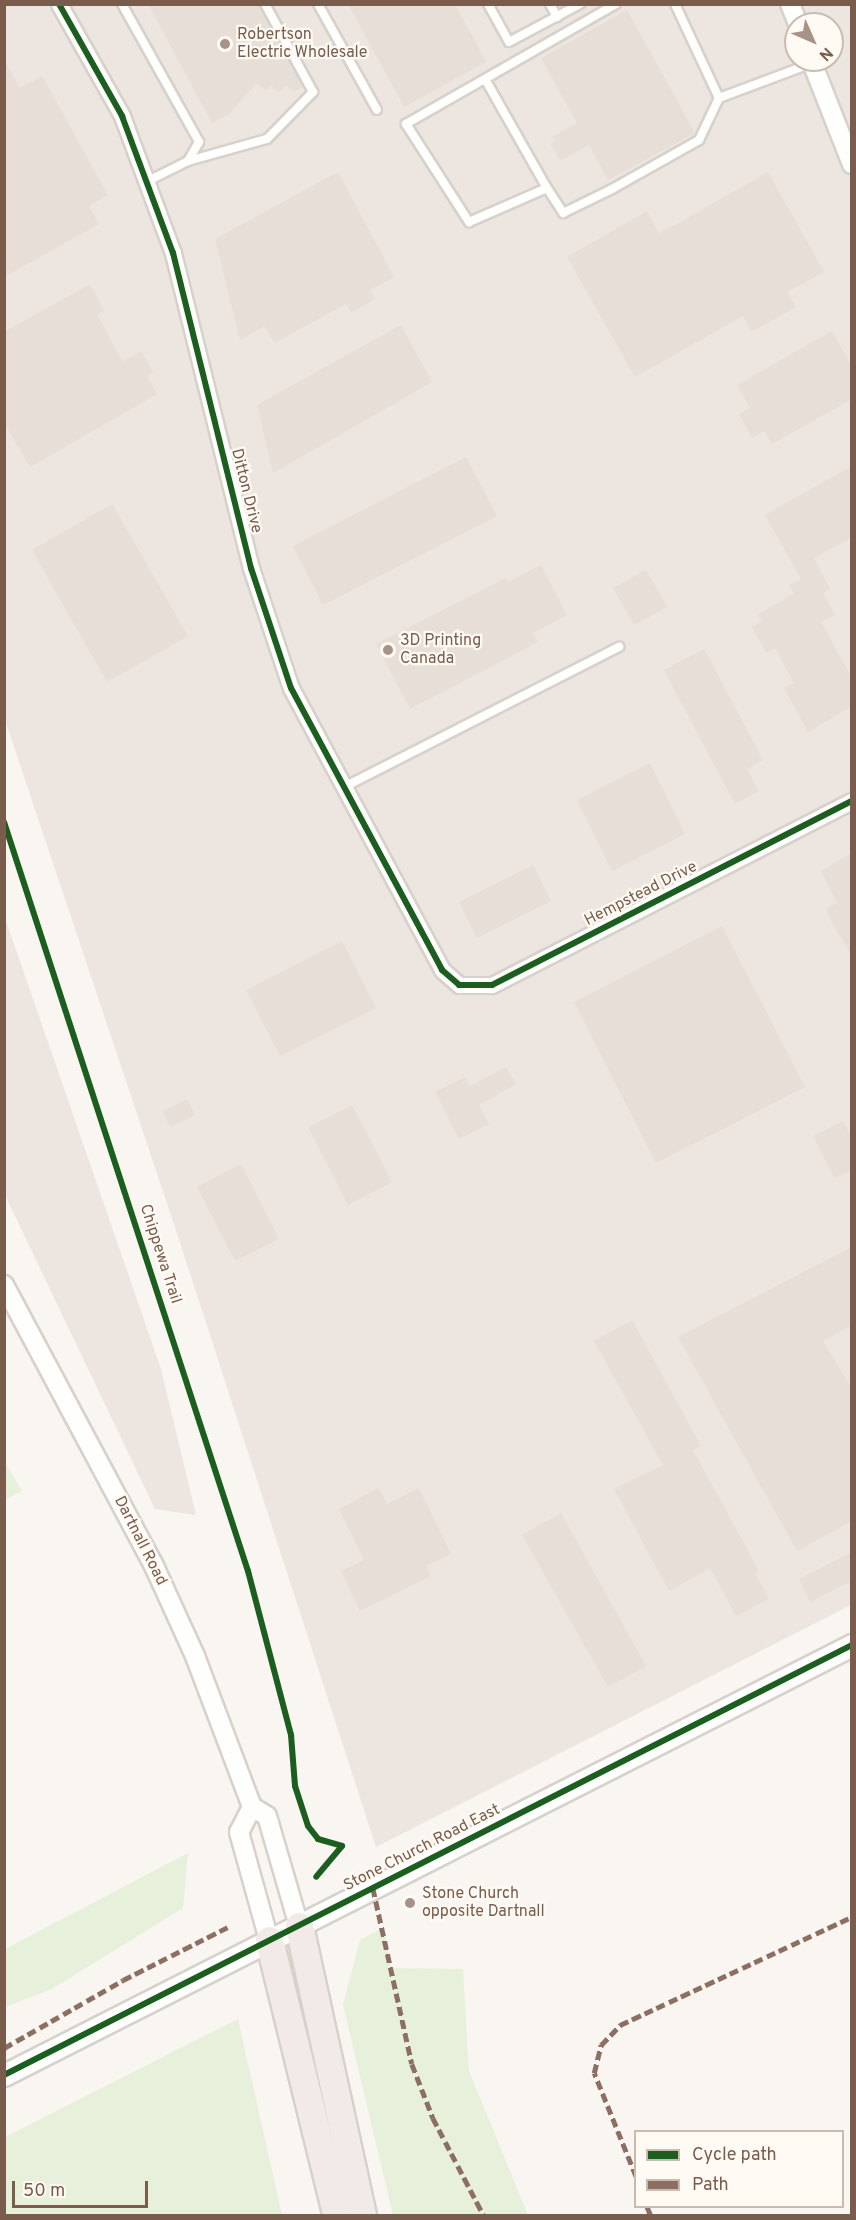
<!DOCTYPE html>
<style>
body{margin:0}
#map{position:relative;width:856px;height:2220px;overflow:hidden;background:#f9f5f0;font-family:Overpass,sans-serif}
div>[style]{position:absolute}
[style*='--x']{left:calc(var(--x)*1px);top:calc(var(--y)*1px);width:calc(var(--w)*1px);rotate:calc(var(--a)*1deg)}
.industrial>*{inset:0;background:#ede5e0}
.green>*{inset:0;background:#e7f0db}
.building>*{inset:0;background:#e6ded7}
.roads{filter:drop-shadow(2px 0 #d7d1cb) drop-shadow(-2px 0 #d7d1cb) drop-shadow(0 2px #d7d1cb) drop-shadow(0 -2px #d7d1cb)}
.service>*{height:8px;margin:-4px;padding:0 4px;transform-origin:4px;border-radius:4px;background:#fefefd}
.minor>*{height:15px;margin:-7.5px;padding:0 7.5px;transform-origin:7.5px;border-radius:7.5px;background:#fefefd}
.tertiary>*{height:18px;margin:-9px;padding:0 9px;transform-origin:9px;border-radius:9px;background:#fefefd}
.secondary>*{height:21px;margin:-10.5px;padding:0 10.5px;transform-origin:10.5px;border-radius:10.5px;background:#fefefd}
.motorway>*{height:27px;margin:-13.5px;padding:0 13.5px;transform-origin:13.5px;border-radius:13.5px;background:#f2eae7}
.quiet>*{height:4.5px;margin-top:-2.25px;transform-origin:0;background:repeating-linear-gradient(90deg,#8d6e63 0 9px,transparent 0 13.5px)}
.cycleway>*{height:6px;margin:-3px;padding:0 3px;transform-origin:3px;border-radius:3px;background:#1b5e20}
.dots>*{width:16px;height:16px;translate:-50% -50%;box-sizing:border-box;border:3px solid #fffaf3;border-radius:50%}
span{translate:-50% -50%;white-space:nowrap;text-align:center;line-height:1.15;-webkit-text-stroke:4.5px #fffaf3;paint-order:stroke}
.poi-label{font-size:16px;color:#7a5c4d}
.left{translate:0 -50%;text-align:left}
.street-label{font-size:16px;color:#7a5c4d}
.frame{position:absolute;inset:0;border:6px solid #7a5c4d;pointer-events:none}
.legend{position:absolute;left:634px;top:2130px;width:210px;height:78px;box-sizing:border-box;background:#fffaf3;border:2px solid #cabbb1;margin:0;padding:8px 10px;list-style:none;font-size:18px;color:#7a5c4d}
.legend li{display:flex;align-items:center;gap:12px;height:30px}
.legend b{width:30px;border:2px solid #cabbb1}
.north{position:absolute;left:784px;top:12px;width:60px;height:60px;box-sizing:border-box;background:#fffaf3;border:2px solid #cabbb1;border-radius:50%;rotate:135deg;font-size:16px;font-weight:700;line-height:24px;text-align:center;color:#7a5c4d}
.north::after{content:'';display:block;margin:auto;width:21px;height:27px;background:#a69286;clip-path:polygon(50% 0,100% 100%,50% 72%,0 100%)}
.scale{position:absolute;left:12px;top:2181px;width:136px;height:27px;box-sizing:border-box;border:3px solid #7a5c4d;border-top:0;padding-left:8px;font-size:18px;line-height:21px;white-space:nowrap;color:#7a5c4d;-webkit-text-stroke:4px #fffaf3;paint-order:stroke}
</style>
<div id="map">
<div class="industrial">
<i style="clip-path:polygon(evenodd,4px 5px,851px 5px,851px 1605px,376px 1847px,174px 1224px,5px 720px,4px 5px,796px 24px,832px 24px,832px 60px,796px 60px,796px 24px)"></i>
<i style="clip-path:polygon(5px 918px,161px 1369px,196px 1515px,155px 1509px,5px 1195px)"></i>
</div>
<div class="green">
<i style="clip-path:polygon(5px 1462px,22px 1491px,5px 1500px,4px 1462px)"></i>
<i style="clip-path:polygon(188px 1853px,183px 1908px,52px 1989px,5px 2007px,5px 1949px)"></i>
<i style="clip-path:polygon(384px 1927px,396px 1992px,393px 1968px,463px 1969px,469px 2071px,528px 2215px,485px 2215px,451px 2152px,484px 2215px,393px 2215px,343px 2005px,360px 1940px)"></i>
<i style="clip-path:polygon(238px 2019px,282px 2215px,5px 2215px,5px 2137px)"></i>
</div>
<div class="building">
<i style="clip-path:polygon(148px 4px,259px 4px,303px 87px,294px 92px,286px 85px,279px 92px,271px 85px,266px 91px,257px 83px,229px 114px,212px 123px)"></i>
<i style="clip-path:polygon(348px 4px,455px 4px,486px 62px,404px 107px)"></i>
<i style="clip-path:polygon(627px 10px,695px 133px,608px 180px,589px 145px,560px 161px,550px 143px,555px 141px,552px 137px,577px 123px,541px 58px)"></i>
<i style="clip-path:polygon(4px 60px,20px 88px,42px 76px,108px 195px,89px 206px,99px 224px,4px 277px)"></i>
<i style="clip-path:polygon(338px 172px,394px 277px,370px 290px,375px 299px,351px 313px,346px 304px,274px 343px,265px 326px,240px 340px,215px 239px)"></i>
<i style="clip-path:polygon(768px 172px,824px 272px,787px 292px,796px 307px,751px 332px,743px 316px,635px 377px,567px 257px,647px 211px,659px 234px)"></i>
<i style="clip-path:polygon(90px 284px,104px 311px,97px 315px,123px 362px,141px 351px,153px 372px,147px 376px,157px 394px,30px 467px,4px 423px,4px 332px)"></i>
<i style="clip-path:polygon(401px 325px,432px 382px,273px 473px,257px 405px)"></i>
<i style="clip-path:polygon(832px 331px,852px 367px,852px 399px,772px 444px,764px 431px,752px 438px,739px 414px,750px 408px,737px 385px)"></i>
<i style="clip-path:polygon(466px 457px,497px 516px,323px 605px,293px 546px)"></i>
<i style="clip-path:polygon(852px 466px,852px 537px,814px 558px,830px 589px,823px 593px,835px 615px,821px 622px,852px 678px,852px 706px,808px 732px,784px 688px,794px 683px,775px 648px,766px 653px,752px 627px,762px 621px,758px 614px,794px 594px,789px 585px,801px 579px,765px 515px)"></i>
<i style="clip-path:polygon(112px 504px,188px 636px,107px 682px,32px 550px)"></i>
<i style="clip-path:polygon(541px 565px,567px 615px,533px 633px,538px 642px,410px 709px,376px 644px,506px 578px,508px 582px)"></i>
<i style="clip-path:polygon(646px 570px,667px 607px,634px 625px,613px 588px)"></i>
<i style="clip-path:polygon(704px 649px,763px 760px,747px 769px,759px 791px,735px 804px,664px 670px)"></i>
<i style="clip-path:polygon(650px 763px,685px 834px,612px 871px,577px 800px)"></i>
<i style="clip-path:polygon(852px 853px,852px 956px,827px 914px,828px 908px,837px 903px,821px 871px)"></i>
<i style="clip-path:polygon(533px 865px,551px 901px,477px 938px,459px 902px)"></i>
<i style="clip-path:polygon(722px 926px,805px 1087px,656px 1163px,574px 1002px)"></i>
<i style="clip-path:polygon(342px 941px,376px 1008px,280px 1056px,246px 990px)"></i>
<i style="clip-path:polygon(506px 1067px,516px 1084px,479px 1105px,489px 1124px,459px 1139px,435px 1092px,465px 1077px,470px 1086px)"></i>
<i style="clip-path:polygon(187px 1099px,195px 1115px,170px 1127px,163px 1111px)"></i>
<i style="clip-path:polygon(352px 1105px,392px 1182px,348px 1205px,308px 1127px)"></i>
<i style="clip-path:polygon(843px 1121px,852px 1138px,852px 1170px,834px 1178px,813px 1136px)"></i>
<i style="clip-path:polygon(241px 1164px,279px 1239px,235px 1261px,197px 1187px)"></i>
<i style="clip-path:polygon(852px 1247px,852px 1325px,823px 1341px,852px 1389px,852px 1521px,797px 1551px,678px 1337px)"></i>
<i style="clip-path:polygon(632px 1320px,701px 1446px,693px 1450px,759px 1571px,755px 1573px,769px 1599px,736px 1616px,710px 1568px,669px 1591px,614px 1489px,663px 1465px,594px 1341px)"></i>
<i style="clip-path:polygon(379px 1488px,387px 1504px,419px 1488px,451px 1554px,426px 1566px,431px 1576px,360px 1611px,341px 1571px,364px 1560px,339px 1509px)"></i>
<i style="clip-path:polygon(561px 1513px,646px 1666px,608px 1687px,522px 1535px)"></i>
<i style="clip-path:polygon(852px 1552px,852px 1581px,810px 1602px,799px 1579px)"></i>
</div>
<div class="roads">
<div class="service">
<i style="--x:122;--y:4;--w:158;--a:60.8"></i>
<i style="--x:199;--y:142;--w:22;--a:120"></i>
<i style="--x:188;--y:161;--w:47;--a:153.4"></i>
<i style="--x:318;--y:4;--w:121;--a:60.9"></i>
<i style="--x:488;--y:4;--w:43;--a:61.1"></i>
<i style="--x:509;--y:42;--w:81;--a:-28.2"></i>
<i style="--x:550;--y:4;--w:15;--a:62"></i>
<i style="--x:616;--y:4;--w:242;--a:150.3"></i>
<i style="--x:406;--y:124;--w:117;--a:57.3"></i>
<i style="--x:469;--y:222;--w:85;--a:-23.6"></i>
<i style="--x:547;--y:188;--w:30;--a:57"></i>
<i style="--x:563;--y:213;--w:55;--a:-26.1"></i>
<i style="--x:612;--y:189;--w:100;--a:-29.4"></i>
<i style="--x:699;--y:140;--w:47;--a:-64.5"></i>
<i style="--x:675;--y:4;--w:104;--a:64.9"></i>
<i style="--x:719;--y:98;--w:99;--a:-20.6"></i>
<i style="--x:485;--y:79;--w:125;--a:60.4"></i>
<i style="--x:188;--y:161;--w:82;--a:-15.6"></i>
<i style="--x:267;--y:139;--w:66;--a:-45.6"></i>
<i style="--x:313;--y:92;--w:100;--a:-118.6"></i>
<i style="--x:344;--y:787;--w:309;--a:-27"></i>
</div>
<div class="minor">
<i style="--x:59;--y:4;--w:129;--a:60.6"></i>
<i style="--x:122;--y:116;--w:146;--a:69.6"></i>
<i style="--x:173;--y:253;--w:325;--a:76.1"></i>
<i style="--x:251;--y:568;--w:126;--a:71.6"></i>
<i style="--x:291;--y:688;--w:320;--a:61.8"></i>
<i style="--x:442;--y:970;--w:23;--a:41"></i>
<i style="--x:459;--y:985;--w:33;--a:0"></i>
<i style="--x:492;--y:985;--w:404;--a:-27.1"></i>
</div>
<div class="tertiary">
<i style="--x:790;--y:4;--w:22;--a:68"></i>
<i style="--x:811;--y:60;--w:112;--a:68.5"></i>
<i style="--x:4;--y:1285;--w:319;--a:61.9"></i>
<i style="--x:154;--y:1566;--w:99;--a:65.5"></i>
<i style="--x:195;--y:1656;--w:161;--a:69.3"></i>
<i style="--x:252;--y:1807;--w:17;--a:31"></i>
<i style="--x:267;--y:1816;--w:115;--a:73.8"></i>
<i style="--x:252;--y:1807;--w:28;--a:117"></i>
<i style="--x:239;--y:1832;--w:112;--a:74.5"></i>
</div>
<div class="secondary">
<i style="--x:4;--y:2075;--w:951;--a:-26.89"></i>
</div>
<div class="motorway">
<i style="--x:299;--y:1926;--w:297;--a:77.7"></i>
<i style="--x:269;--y:1940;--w:284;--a:76.2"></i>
</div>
</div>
<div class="quiet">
<i style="--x:373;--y:1888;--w:180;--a:77.5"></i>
<i style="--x:412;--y:2064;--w:58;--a:68.7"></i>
<i style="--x:433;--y:2118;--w:110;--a:62.5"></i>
<i style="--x:4;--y:2048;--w:137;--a:-29.7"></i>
<i style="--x:123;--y:1980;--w:120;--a:-26.8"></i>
<i style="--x:636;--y:2177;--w:112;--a:-112"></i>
<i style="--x:594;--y:2073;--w:29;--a:-76"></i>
<i style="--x:601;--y:2045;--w:28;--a:-46"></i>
<i style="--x:620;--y:2025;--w:256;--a:-25"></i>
<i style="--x:647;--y:2206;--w:11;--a:68"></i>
</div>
<div class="cycleway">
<i style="--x:59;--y:4;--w:129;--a:60.6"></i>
<i style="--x:122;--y:116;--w:146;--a:69.6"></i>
<i style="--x:173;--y:253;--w:325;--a:76.1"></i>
<i style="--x:251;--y:568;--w:126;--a:71.6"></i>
<i style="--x:291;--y:688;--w:320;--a:61.8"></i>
<i style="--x:442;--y:970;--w:23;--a:41"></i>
<i style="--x:459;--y:985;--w:33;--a:0"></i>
<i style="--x:492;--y:985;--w:404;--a:-27.1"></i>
<i style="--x:4;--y:822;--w:788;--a:71.96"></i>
<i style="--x:248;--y:1571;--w:170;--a:75.3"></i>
<i style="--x:291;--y:1735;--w:51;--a:85.5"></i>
<i style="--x:295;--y:1786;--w:42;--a:72"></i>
<i style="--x:308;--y:1826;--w:16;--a:52"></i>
<i style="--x:318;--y:1839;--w:25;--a:16"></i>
<i style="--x:342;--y:1846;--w:40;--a:130"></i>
<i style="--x:4;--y:2075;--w:951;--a:-26.89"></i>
</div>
<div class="dots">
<i style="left:225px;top:44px;background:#a69286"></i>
<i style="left:388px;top:650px;background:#a69286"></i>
<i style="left:410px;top:1903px;background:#a69286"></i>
</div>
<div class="poi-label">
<span class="left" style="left:237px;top:44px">Robertson<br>Electric Wholesale</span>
<span class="left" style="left:400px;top:650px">3D Printing<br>Canada</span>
<span class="left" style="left:422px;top:1903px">Stone Church<br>opposite Dartnall</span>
</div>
<div class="street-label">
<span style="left:246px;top:491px;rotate:76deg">Ditton Drive</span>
<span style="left:641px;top:894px;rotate:-27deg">Hempstead Drive</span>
<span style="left:160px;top:1254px;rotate:72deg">Chippewa Trail</span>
<span style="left:140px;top:1541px;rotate:63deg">Dartnall Road</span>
<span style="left:422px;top:1848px;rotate:-27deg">Stone Church Road East</span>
</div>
<div class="frame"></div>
<ul class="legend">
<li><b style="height:8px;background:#1b5e20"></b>Cycle path</li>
<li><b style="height:8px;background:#8d6e63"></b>Path</li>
</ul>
<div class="north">N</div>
<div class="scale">50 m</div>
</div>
